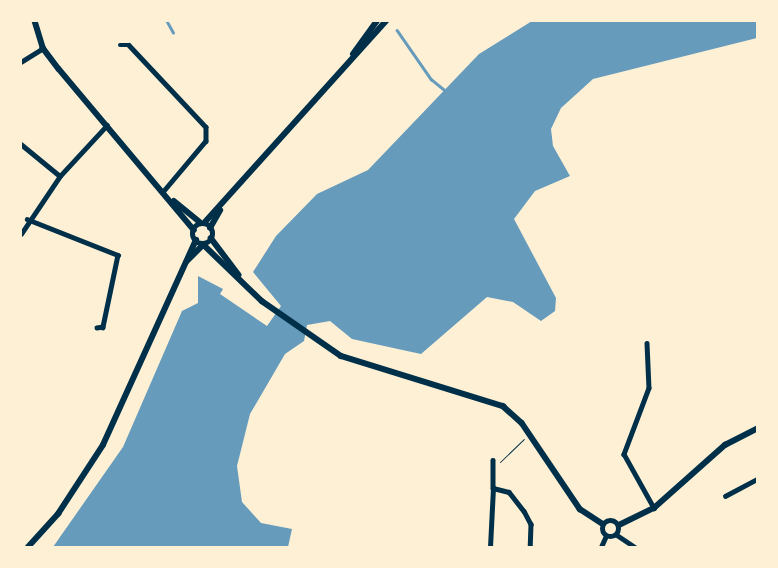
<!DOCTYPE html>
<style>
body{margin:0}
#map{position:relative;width:778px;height:568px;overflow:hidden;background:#fdf0d5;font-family:Arial,sans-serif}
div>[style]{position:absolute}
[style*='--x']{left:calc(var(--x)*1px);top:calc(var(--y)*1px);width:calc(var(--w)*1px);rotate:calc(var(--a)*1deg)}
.water>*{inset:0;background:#669bbc}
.stream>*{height:2.5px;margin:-1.25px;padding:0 1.25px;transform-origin:1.25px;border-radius:1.25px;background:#669bbc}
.path>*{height:1px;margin:-0.5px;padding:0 0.5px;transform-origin:0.5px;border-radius:0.5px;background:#003049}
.minor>*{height:4.5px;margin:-2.25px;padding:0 2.25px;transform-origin:2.25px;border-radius:2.25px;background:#003049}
.tertiary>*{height:5.5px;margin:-2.75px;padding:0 2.75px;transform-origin:2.75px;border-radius:2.75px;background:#003049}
.tertiary>.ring{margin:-2.75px;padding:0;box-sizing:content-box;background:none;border:5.5px solid #003049;border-radius:50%}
span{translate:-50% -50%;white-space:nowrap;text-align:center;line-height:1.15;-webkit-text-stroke:4.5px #fdf0d5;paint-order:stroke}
.frame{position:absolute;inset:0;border:22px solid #fdf0d5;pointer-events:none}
</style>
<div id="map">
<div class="water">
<i style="clip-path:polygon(532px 21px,757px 21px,757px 38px,593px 79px,561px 108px,551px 129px,553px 146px,570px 176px,535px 191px,514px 219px,556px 298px,555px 311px,541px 321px,513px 302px,487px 297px,421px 354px,352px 339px,330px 321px,307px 325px,304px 341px,285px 354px,250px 414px,237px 466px,242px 502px,261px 523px,292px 529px,288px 547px,53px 547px,123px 447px,182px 311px,198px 303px,198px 276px,223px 289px,220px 294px,267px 326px,281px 306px,253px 272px,276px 236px,317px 194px,368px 170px,479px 54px)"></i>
</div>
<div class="stream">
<i style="--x:167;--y:21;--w:13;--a:61"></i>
<i style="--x:397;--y:30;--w:60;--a:55.2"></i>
<i style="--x:431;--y:79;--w:19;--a:39"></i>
</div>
<div class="path">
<i style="--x:500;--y:462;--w:33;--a:-44"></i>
</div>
<div class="minor">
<i style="--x:120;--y:45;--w:9;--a:0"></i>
<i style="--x:129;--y:45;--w:112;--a:46.8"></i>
<i style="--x:206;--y:127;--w:14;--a:90"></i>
<i style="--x:206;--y:141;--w:65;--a:130"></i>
<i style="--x:21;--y:62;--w:26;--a:-32"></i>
<i style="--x:21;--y:144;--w:50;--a:39.4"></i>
<i style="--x:27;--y:219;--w:98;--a:21.6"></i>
<i style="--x:118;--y:255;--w:74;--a:101.8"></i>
<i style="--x:103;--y:327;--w:6;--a:171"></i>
<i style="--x:21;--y:234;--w:70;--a:-56.1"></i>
<i style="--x:60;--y:176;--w:69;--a:-47.3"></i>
<i style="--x:647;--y:343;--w:45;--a:87.5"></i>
<i style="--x:649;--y:388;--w:71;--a:110.7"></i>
<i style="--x:624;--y:454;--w:62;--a:60.9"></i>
<i style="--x:493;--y:460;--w:28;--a:90"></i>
<i style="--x:493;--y:488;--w:16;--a:14"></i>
<i style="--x:509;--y:492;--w:24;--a:52"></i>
<i style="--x:524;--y:511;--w:15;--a:62"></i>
<i style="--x:531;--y:524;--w:23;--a:92"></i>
<i style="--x:725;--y:496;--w:36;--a:-28"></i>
<i style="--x:617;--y:535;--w:22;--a:34"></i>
<i style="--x:490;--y:547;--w:59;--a:-87.1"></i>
<i style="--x:601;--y:547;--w:12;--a:-66"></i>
</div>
<div class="tertiary">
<i style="--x:35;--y:21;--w:28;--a:73"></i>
<i style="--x:43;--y:48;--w:26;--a:53"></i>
<i style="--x:59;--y:69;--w:210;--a:50"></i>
<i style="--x:353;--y:54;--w:41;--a:-54"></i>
<i style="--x:174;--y:201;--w:33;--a:39"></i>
<i style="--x:205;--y:222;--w:270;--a:-48"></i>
<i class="ring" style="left:193px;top:224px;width:14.5px;height:14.5px"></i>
<i style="--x:210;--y:228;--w:20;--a:-60"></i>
<i style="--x:211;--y:238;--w:46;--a:52.9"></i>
<i style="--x:206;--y:247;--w:78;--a:44"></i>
<i style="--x:262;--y:301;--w:96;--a:34.8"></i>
<i style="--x:341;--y:356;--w:170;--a:17.2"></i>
<i style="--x:503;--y:406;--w:25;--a:42"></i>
<i style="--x:522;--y:423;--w:104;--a:56"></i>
<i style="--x:580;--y:509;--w:27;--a:33"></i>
<i style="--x:187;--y:261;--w:20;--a:-45"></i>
<i class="ring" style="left:603px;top:521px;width:10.5px;height:10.5px"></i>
<i style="--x:619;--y:525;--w:39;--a:-26"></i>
<i style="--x:654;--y:508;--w:95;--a:-41.6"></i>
<i style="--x:725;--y:445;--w:36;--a:-27"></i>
<i style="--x:28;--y:547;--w:45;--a:-47.7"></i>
<i style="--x:58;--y:514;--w:82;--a:-56.9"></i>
<i style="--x:103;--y:445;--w:225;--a:-65.6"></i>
</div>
<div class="frame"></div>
</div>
